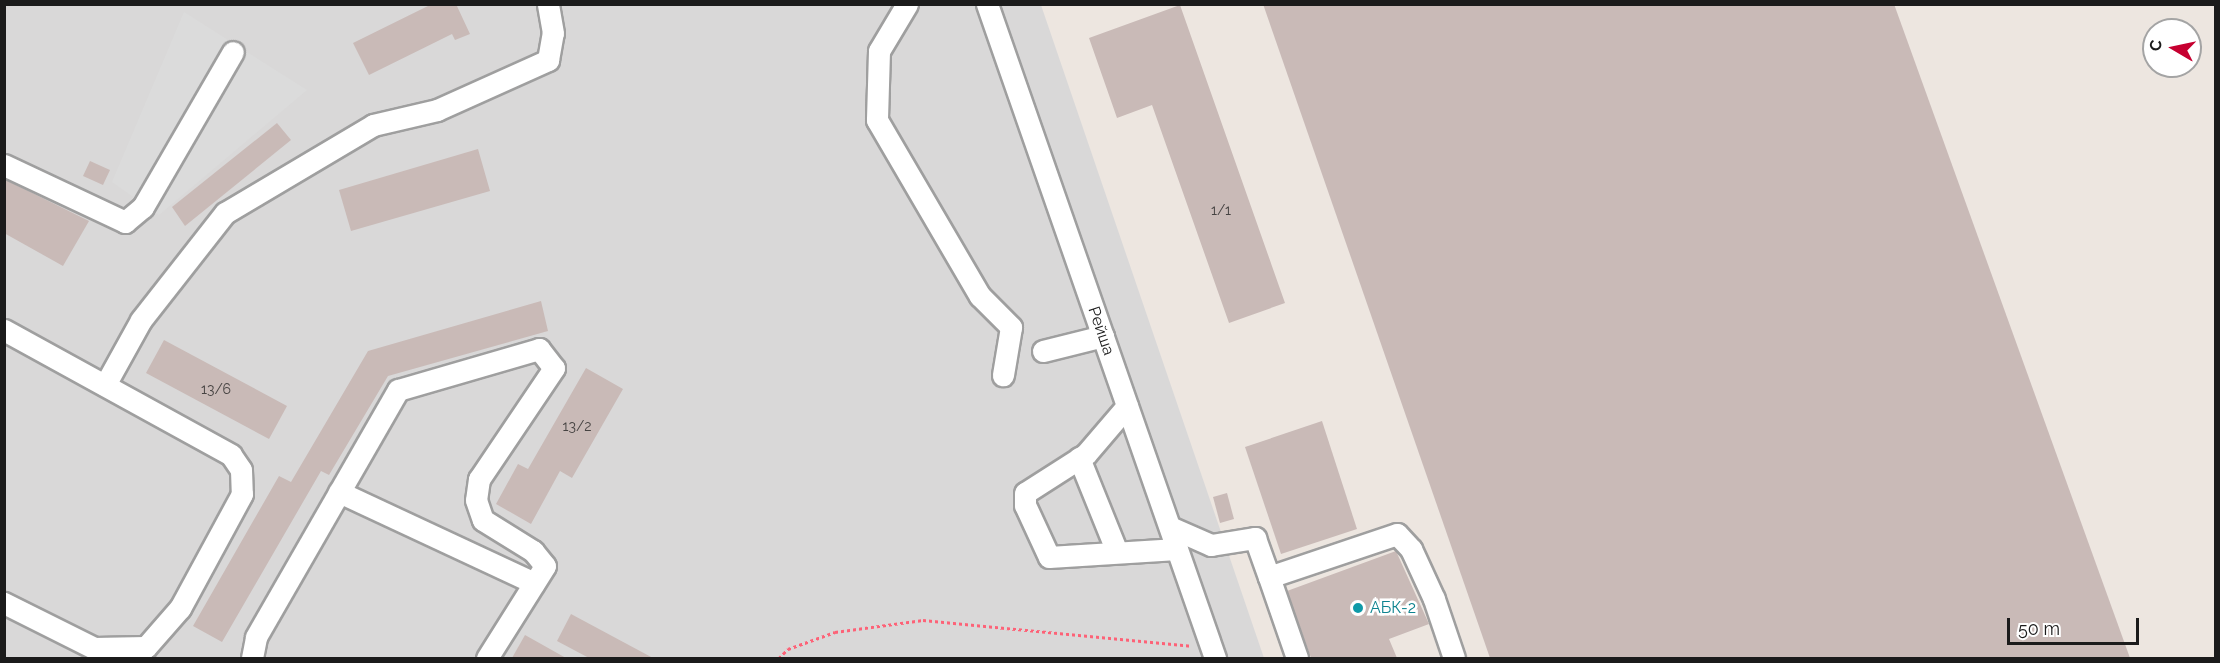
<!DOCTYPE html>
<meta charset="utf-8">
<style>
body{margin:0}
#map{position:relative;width:2220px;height:663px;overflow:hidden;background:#ede6e0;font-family:Raleway,sans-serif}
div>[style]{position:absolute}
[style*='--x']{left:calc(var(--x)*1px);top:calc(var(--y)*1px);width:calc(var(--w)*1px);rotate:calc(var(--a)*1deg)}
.residential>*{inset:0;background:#d9d8d8}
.parking>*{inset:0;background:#dbdbdb}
.building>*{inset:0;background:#c9bab7}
.path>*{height:3px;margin-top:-1.5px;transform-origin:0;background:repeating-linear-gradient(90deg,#fd6277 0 3px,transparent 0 6px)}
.roads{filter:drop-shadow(2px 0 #9f9f9f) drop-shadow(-2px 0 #9f9f9f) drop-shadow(0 2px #9f9f9f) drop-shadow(0 -2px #9f9f9f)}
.minor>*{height:21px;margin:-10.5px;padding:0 10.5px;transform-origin:10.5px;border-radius:10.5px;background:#fff}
.dots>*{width:16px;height:16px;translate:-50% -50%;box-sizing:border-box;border:3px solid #fff;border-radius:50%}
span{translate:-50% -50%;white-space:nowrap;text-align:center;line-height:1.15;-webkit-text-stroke:5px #fff;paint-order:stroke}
.number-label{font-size:14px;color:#464342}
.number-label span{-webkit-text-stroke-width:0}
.street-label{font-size:16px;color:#1b1b1b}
.culture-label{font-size:16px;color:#0d838f}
.left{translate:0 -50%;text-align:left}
.frame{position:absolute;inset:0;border:6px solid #1b1b1b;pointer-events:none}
.north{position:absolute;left:2142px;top:18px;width:60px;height:60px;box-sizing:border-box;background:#fff;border:2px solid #a4a4a4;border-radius:50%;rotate:279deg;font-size:16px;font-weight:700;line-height:24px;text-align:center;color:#1b1b1b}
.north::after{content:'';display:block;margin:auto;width:21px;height:27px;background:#c60030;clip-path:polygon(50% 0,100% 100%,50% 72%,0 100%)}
.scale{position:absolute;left:2007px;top:618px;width:132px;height:27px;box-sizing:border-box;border:3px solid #1b1b1b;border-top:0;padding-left:8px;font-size:18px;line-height:21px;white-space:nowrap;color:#1b1b1b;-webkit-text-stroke:4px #fff;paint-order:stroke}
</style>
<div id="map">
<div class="residential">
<i style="clip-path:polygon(4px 5px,1041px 5px,1264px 658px,5px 658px)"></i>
</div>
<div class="parking">
<i style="clip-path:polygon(184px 12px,307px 90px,159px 215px,112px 182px)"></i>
</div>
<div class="building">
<i style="clip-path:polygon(432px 4px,456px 4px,470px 34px,455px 40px,452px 34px,369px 75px,353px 43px)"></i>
<i style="clip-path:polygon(1263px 4px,1894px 4px,2130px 658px,1490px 658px)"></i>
<i style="clip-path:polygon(1180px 5px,1285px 303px,1229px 323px,1152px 105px,1117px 118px,1089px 38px)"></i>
<i style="clip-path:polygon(277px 123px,291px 140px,185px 226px,172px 207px)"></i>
<i style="clip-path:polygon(478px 149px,490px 191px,351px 231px,339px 190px)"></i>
<i style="clip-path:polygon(90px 161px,110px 170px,103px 185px,83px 176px)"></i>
<i style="clip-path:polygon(4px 179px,89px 221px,63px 266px,4px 233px)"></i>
<i style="clip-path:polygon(541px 301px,548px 331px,388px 376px,329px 475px,321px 471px,222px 642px,193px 626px,279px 476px,291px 482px,368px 351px)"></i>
<i style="clip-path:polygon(164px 340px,287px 406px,269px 439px,146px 373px)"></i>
<i style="clip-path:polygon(586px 368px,623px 389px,572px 478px,560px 471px,531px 524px,496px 504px,518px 464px,528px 469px)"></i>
<i style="clip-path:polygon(1322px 421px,1357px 529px,1281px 554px,1245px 447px)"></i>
<i style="clip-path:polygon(1227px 493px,1234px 519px,1220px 523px,1213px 497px)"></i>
<i style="clip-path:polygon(1396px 551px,1429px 624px,1389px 639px,1397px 658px,1311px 658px,1287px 591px)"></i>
<i style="clip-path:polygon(571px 614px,653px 658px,589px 658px,557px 641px)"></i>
<i style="clip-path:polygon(525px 635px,566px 658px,512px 658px)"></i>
</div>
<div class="path">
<i style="--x:779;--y:658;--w:13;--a:-45"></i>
<i style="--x:788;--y:649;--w:50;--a:-19.9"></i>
<i style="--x:835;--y:632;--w:89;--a:-7.8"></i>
<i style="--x:923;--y:620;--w:269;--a:5.5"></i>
</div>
<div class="roads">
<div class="minor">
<i style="--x:907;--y:4;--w:55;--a:120.8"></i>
<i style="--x:879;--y:51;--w:69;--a:91.7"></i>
<i style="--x:877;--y:120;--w:204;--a:59.7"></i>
<i style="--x:980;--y:296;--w:44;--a:45"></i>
<i style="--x:1011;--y:327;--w:49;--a:99.5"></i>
<i style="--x:987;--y:4;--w:693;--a:70.78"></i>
<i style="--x:4;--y:165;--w:134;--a:25.2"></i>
<i style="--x:125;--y:222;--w:23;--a:-40"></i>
<i style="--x:143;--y:207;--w:179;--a:-59.9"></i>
<i style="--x:4;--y:330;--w:259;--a:28.8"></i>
<i style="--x:231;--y:455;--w:18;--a:56"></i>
<i style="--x:241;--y:470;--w:24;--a:88"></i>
<i style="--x:242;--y:494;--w:130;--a:118.5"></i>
<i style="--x:180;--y:608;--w:52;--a:131.1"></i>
<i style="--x:146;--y:647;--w:52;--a:178.9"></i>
<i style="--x:94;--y:648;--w:101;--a:-153.4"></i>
<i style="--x:1043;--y:351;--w:62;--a:-14"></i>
<i style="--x:105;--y:385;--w:74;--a:-61"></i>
<i style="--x:141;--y:320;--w:136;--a:-51.9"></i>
<i style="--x:225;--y:213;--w:172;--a:-30.7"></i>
<i style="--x:373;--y:125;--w:66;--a:-13.2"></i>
<i style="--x:437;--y:110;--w:122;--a:-24.2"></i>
<i style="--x:548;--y:60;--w:27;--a:-80"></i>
<i style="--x:553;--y:33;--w:29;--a:-100"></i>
<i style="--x:1127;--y:406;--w:63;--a:130.5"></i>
<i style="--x:1086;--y:454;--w:72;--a:147.4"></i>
<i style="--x:1025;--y:493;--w:12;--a:90"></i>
<i style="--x:1025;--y:505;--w:57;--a:65.2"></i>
<i style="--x:1049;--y:557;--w:128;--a:-3.6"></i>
<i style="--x:1079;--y:458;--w:101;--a:68"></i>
<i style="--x:339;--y:492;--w:215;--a:25"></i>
<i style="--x:1170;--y:527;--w:45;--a:23.7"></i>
<i style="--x:1211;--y:545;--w:45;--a:-9"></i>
<i style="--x:1255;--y:538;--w:41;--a:70.3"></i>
<i style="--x:1269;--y:577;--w:135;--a:-18.6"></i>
<i style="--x:1397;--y:534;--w:21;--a:47"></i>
<i style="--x:1411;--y:549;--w:55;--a:65.3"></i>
<i style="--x:1434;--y:599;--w:62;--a:71.3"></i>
<i style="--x:1269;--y:577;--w:86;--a:70.9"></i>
<i style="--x:252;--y:658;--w:21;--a:-79"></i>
<i style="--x:256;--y:637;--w:285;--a:-60.1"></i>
<i style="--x:398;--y:390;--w:147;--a:-16.2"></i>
<i style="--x:539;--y:349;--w:24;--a:52"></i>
<i style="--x:554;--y:368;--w:134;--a:124"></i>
<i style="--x:479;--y:479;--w:21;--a:98"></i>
<i style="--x:476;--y:500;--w:21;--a:71"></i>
<i style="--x:483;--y:520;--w:59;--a:31.8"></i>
<i style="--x:533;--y:551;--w:19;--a:51"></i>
<i style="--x:545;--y:566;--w:109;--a:122.2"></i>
</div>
</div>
<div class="dots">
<i style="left:1358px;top:608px;background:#0f9aa8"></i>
</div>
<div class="number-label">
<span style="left:1221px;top:210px">1/1</span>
<span style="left:216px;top:389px">13/6</span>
<span style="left:577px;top:426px">13/2</span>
</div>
<div class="street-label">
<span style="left:1101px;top:331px;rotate:71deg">Рейша</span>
</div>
<div class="culture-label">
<span class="left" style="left:1370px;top:608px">АБК-2</span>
</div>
<div class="frame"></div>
<div class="north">С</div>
<div class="scale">50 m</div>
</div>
